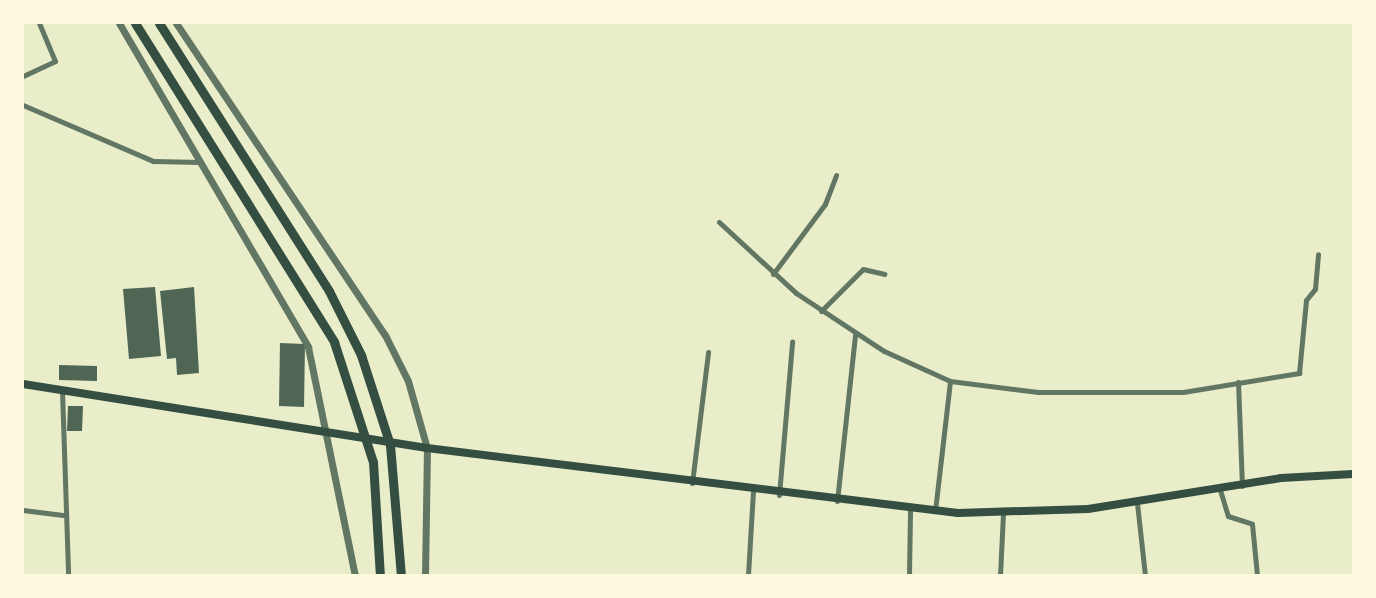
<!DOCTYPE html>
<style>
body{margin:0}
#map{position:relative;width:1376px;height:598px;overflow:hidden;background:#e9edc9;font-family:"Work Sans",sans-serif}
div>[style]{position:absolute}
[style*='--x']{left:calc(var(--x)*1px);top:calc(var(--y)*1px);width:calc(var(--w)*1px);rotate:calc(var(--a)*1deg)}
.building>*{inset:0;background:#4f6655}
.minor>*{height:5px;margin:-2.5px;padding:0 2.5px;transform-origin:2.5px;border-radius:2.5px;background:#617663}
.tertiary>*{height:7px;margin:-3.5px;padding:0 3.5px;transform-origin:3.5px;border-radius:3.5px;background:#617663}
.secondary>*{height:8px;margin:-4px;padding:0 4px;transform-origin:4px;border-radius:4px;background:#344e41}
.trunk>*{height:9px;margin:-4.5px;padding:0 4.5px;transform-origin:4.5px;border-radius:4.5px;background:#344e41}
span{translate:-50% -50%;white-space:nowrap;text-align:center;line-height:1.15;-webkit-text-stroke:7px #fefae0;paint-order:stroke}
.frame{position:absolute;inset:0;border:24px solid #fefae0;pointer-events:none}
</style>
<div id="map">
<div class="building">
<i style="clip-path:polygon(155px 287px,161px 356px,129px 359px,123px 289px)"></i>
<i style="clip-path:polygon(194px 287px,199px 373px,177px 375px,176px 358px,167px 359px,160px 291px)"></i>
<i style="clip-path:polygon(280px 343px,305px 344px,304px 407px,279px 406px)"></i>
<i style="clip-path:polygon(59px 365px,97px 366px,97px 381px,59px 380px)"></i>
<i style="clip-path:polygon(68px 406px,83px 406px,82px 431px,67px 431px)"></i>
</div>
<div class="minor">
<i style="--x:23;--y:76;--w:35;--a:-25"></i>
<i style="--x:55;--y:61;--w:41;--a:-112.8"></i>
<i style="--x:23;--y:105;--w:142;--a:23.3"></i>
<i style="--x:153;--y:161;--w:47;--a:1.2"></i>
<i style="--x:719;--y:222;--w:105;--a:42.7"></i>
<i style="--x:796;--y:293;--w:105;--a:33.4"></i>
<i style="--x:884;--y:351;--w:72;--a:24.4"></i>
<i style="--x:950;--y:381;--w:89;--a:7.1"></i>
<i style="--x:1038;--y:392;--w:145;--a:0"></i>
<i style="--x:1183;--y:392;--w:118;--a:-9.3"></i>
<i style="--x:1299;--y:373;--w:73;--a:-84.5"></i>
<i style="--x:1306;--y:300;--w:14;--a:-51"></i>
<i style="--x:1315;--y:289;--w:35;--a:-85"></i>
<i style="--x:773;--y:274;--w:87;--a:-53.4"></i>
<i style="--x:825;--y:204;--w:31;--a:-69"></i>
<i style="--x:821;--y:311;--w:59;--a:-45"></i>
<i style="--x:863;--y:269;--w:22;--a:13"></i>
<i style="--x:1238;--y:382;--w:104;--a:87.8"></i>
<i style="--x:62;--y:390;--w:185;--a:88.1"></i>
<i style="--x:692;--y:483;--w:132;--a:-83"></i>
<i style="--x:1220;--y:490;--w:27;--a:73"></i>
<i style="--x:1228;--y:516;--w:25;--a:18"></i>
<i style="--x:1252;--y:524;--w:51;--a:84.4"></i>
<i style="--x:779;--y:495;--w:154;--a:-85.1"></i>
<i style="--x:837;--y:501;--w:168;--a:-83.8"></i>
<i style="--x:1137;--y:503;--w:72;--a:83.7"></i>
<i style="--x:23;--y:510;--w:40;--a:7.1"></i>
<i style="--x:935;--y:511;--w:131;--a:-83.4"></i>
<i style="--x:748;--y:575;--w:83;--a:-86.6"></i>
<i style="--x:909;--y:575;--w:66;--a:-89.1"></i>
<i style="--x:1000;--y:575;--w:62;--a:-87.2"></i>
</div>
<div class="tertiary">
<i style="--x:119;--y:23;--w:375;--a:59.7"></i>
<i style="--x:308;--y:347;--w:233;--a:78.4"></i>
<i style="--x:176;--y:23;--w:376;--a:56.2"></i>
<i style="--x:385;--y:335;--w:51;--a:63.4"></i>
<i style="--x:408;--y:381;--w:70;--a:74.2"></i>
<i style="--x:427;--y:448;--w:127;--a:90.9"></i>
</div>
<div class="secondary">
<i style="--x:23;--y:384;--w:409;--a:9"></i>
<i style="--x:427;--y:448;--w:535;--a:6.98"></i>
<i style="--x:958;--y:513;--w:130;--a:-1.8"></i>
<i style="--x:1088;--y:509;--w:195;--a:-9.1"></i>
<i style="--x:1281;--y:478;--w:72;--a:-3.2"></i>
</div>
<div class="trunk">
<i style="--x:135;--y:23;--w:376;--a:58"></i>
<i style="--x:334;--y:342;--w:126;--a:72"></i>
<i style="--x:373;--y:462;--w:113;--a:86.5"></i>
<i style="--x:159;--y:23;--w:317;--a:57.6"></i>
<i style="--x:329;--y:291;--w:72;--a:63.4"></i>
<i style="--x:361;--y:355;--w:95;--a:72.1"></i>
<i style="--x:390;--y:445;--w:130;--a:85.2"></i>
</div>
<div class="frame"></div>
</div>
